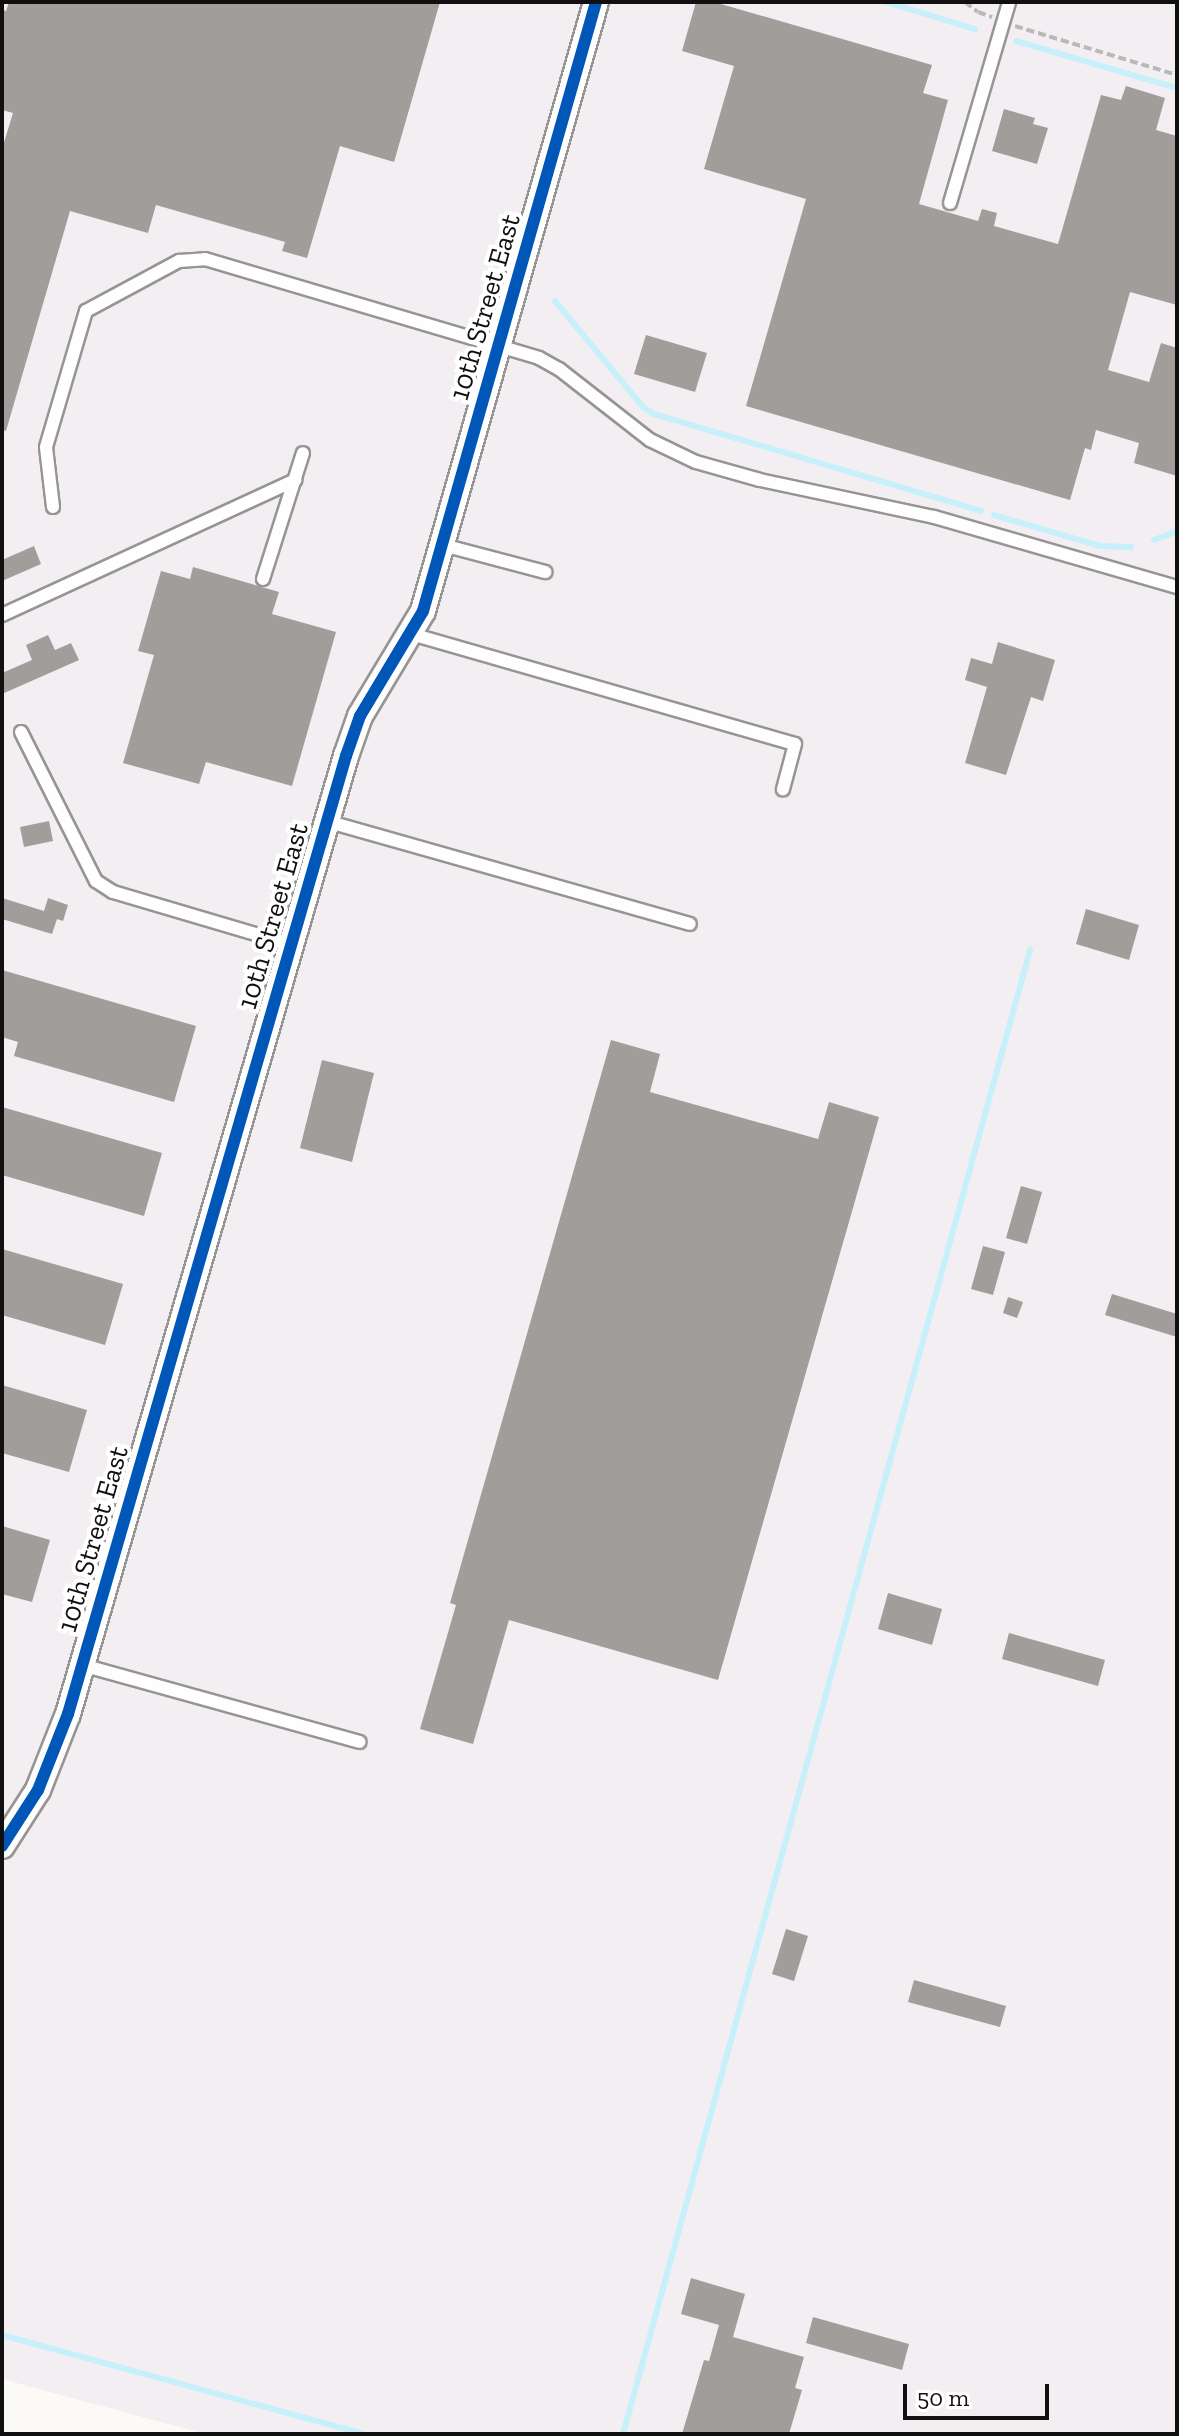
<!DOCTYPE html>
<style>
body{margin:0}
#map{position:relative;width:1179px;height:2436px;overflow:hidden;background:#fcfaf6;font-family:"Zilla Slab",serif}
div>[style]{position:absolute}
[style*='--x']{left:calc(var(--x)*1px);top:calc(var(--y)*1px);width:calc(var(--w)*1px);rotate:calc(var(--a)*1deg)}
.industrial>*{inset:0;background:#f3eef2}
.stream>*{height:6px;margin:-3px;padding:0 3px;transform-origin:3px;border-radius:3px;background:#c8f0fb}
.building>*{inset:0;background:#a09d9b}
.path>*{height:4px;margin-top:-2px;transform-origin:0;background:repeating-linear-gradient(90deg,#b9b9b8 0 8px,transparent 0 12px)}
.roads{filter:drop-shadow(2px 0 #969594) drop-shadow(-2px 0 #969594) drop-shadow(0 2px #969594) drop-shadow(0 -2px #969594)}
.service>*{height:12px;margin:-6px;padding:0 6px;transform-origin:6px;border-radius:6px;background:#fffefe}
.minor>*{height:24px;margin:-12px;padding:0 12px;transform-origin:12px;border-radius:12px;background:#fffefe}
.cycleway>*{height:12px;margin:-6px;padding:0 6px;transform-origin:6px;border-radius:6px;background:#0057b8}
span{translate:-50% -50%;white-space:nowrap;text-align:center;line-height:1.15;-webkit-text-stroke:8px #fff;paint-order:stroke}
.street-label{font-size:28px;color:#101010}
.frame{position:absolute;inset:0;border:4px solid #101010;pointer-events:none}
.scale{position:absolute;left:903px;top:2384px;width:146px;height:36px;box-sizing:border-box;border:4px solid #101010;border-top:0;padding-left:10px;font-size:24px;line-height:28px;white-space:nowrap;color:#101010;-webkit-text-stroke:6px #fff;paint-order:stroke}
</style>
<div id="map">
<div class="industrial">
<i style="clip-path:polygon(2px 2px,1177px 2px,1177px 2434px,205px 2434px,2px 2379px)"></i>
</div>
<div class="stream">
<i style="--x:886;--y:2;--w:93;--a:16.9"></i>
<i style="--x:1016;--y:41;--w:168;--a:16.3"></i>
<i style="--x:555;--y:301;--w:138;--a:50.3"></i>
<i style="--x:643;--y:407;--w:13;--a:32"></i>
<i style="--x:654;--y:414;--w:341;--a:16.5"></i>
<i style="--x:994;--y:515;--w:110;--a:16.3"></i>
<i style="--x:1100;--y:546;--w:31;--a:2"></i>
<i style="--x:1154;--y:540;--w:25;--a:-21"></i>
<i style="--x:2;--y:2335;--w:375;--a:15.3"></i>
<i style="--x:623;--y:2434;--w:1539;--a:-74.66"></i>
</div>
<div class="building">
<i style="clip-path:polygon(9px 2px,440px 2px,394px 162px,340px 146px,307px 258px,282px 251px,285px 242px,156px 205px,148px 233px,70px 211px,6px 431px,2px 430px,2px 149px,13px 113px,2px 110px,2px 10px,6px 11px)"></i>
<i style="clip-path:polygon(696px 2px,714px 2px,932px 65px,923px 93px,948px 100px,919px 204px,978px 221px,982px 209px,997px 213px,994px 226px,1058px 244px,1101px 95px,1121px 100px,1126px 86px,1165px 98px,1156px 130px,1177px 136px,1177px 305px,1130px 292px,1108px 370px,1149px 382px,1161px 343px,1177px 348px,1177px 476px,1134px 463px,1139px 443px,1096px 430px,1091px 450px,1085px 448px,1070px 500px,746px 406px,806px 199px,704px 169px,734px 66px,682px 51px)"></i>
<i style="clip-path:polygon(1004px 109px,1035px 118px,1033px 124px,1048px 128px,1037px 164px,992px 151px)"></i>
<i style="clip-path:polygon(646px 335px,707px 353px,695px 392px,634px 374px)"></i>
<i style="clip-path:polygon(34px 546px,41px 564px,2px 581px,2px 560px)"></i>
<i style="clip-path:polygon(193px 567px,279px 592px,272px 614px,336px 632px,292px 786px,206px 762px,199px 784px,123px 763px,154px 655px,138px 651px,161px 571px,190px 579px)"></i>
<i style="clip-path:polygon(48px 635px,55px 650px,71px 643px,79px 660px,2px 694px,2px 673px,32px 660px,26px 645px)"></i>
<i style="clip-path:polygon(998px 642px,1055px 660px,1043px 701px,1031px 697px,1006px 775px,965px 763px,987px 687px,965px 680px,971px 658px,992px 664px)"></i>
<i style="clip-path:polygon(49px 821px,53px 841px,24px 847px,20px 827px)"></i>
<i style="clip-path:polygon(2px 898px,44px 911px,48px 898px,68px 905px,63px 921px,57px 919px,52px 934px,2px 919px)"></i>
<i style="clip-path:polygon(1086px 909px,1139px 925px,1129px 960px,1076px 944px)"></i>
<i style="clip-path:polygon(2px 970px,196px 1026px,174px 1102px,14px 1056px,18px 1042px,2px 1037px)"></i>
<i style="clip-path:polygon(611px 1040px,660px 1054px,650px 1092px,818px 1139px,829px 1102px,879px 1117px,718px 1680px,509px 1620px,473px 1744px,420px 1729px,456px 1605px,450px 1603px)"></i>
<i style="clip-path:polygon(322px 1060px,374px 1073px,352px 1162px,300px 1148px)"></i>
<i style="clip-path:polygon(2px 1107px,162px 1153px,144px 1216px,2px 1175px)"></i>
<i style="clip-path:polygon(1021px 1186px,1042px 1192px,1027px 1244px,1006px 1238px)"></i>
<i style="clip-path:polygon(983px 1246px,1005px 1252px,993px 1295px,971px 1289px)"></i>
<i style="clip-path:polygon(2px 1249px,123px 1284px,105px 1345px,2px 1315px)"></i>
<i style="clip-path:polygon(1112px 1294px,1177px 1314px,1177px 1337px,1105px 1315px)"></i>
<i style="clip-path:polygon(1008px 1297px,1023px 1302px,1017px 1318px,1003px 1313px)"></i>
<i style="clip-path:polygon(2px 1385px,87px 1410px,69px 1472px,2px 1453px)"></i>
<i style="clip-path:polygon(2px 1526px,50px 1540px,32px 1602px,2px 1594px)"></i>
<i style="clip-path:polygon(888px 1593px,942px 1609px,932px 1645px,878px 1629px)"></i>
<i style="clip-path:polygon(1009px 1633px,1105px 1660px,1098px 1686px,1002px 1659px)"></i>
<i style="clip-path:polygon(786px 1929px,808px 1936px,794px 1981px,772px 1974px)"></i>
<i style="clip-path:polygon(914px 1980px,1006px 2006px,1000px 2027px,908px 2002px)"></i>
<i style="clip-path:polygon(691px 2278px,745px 2294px,733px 2337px,804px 2357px,795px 2388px,802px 2390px,789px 2434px,682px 2434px,704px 2360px,709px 2361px,719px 2325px,681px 2314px)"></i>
<i style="clip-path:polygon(813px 2317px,909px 2344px,902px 2370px,806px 2343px)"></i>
</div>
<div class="path">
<i style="--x:965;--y:2;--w:16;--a:38"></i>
<i style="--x:978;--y:12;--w:15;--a:20"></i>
<i style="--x:1015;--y:26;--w:169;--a:16.8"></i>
</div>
<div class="roads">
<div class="service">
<i style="--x:950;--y:203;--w:209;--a:-73.6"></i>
<i style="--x:53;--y:507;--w:60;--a:-96.7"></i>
<i style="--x:46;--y:447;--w:142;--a:-73.6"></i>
<i style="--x:86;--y:311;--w:106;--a:-28.3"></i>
<i style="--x:179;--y:261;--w:26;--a:-4"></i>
<i style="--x:205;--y:259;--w:348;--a:16.5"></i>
<i style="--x:539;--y:358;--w:23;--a:29"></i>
<i style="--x:559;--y:369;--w:115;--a:38"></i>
<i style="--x:650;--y:440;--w:51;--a:25.6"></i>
<i style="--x:696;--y:462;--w:66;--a:15.7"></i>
<i style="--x:760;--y:480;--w:178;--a:12"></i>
<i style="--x:934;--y:517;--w:253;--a:16.1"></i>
<i style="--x:443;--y:545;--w:106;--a:14.8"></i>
<i style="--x:263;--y:579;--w:132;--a:-72.4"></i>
<i style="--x:2;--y:615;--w:323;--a:-24.7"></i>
<i style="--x:411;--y:634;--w:399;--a:16"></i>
<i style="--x:795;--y:744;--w:47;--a:104.9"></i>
<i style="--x:21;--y:732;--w:167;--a:63.3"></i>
<i style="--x:96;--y:881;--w:20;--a:33"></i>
<i style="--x:113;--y:892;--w:184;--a:16.4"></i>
<i style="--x:326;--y:821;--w:378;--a:15.8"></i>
<i style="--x:82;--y:1665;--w:288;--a:15.5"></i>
</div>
<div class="minor">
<i style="--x:2;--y:1846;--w:67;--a:-57.3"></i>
<i style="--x:38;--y:1790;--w:82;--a:-68.5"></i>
<i style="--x:68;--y:1714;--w:998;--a:-73.82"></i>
<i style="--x:346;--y:756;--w:42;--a:-70.7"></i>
<i style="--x:360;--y:716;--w:122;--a:-59"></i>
<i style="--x:423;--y:611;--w:633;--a:-74.14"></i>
</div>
</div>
<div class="cycleway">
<i style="--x:2;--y:1846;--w:67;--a:-57.3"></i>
<i style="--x:38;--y:1790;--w:82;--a:-68.5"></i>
<i style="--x:68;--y:1714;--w:998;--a:-73.82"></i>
<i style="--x:346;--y:756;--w:42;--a:-70.7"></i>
<i style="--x:360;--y:716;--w:122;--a:-59"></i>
<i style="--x:423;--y:611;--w:633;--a:-74.14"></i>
</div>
<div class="street-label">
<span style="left:485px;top:307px;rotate:-74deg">10th Street East</span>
<span style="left:273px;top:916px;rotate:-74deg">10th Street East</span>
<span style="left:93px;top:1539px;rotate:-74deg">10th Street East</span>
</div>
<div class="frame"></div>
<div class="scale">50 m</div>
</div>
